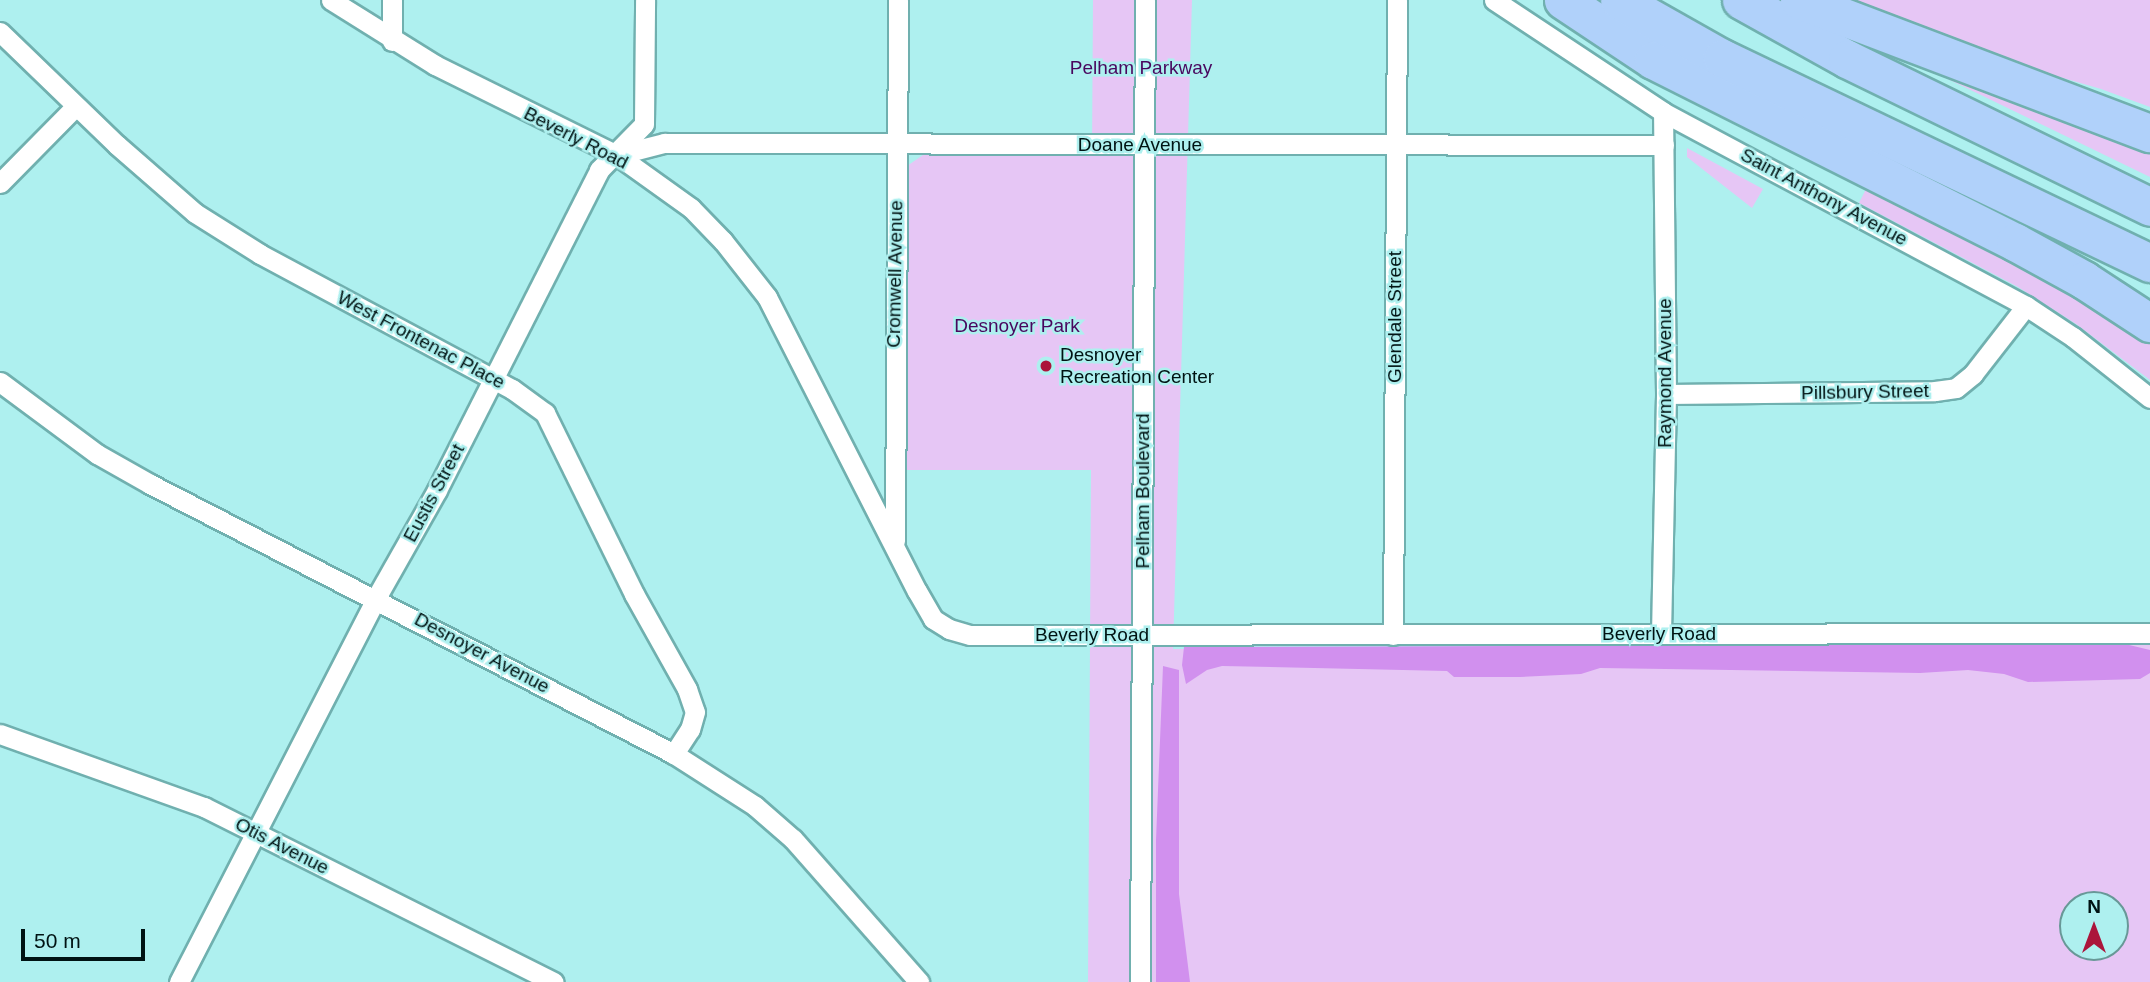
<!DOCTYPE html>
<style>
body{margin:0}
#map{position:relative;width:2150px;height:982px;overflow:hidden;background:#aef0ef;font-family:Arial,sans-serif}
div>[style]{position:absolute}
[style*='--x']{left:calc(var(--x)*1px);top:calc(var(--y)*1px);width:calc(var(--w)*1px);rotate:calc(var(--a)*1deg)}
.green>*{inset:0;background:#e6c6f5}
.forest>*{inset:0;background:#d190ee}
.roads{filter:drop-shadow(2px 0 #70b0af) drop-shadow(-2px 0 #70b0af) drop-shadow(0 2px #70b0af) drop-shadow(0 -2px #70b0af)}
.street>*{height:19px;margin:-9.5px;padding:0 9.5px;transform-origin:9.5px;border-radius:9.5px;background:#fff}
.highway>*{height:37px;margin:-18.5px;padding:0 18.5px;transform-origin:18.5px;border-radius:18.5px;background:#b0d1fa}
.dots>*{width:19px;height:19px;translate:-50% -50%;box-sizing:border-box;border:4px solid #aef0ef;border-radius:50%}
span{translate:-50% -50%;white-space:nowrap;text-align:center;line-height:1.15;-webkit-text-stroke:5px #aef0ef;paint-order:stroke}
.park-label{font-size:19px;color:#48075e}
.street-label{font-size:19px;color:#001313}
.poi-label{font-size:19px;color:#001313}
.left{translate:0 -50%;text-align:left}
.north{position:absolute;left:2059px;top:891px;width:70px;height:70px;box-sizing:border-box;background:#aef0ef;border:2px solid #689897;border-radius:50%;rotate:0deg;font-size:19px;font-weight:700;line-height:28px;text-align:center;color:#001313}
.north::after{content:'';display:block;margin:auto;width:24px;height:32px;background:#ab153b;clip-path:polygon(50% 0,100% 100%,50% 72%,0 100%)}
.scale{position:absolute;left:21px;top:929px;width:124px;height:32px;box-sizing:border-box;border:4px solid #001313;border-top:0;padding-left:9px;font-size:21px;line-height:24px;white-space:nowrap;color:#001313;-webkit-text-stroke:5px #aef0ef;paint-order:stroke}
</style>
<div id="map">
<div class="green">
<i style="clip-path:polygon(evenodd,1093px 0,1192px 0,1173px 649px,2150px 642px,2150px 982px,1088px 982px,1091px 470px,904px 470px,907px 166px,923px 155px,1092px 155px,1093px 0,2073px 905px,2115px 905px,2115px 947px,2073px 947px,2073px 905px)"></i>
<i style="clip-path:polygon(1808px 0,2150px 0,2150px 107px,2101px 89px,1869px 22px)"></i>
<i style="clip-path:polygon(1857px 35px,2150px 142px,2150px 177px)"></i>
<i style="clip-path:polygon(1687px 148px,1763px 189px,1752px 208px,1687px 157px)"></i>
<i style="clip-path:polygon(1871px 179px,2150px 335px,2150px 380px,2076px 324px,2018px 287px,1859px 203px)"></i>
</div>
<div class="forest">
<i style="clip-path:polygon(2125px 644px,2150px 650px,2150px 673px,2140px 679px,2028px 682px,2004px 674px,1968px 670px,1920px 673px,1600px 668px,1581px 674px,1520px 677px,1454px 677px,1447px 671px,1222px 666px,1207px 670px,1186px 684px,1182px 665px,1184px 647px)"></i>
<i style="clip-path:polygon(1163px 666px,1179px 670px,1179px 894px,1190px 982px,1156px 982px,1156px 840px)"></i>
</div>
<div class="roads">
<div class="street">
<i style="--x:331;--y:0;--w:123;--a:32"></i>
<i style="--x:435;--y:65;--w:203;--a:26.3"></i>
<i style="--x:617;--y:155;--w:91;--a:35.6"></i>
<i style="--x:691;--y:208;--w:46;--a:45.9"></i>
<i style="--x:723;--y:241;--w:71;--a:51.8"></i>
<i style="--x:767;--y:297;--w:330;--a:63"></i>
<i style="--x:917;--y:591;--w:32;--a:60"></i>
<i style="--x:933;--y:619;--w:19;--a:32"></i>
<i style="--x:949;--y:629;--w:22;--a:16"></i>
<i style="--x:970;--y:635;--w:1180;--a:-0.1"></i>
<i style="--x:1494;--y:0;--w:203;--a:33.5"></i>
<i style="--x:1663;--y:112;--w:412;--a:28.1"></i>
<i style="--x:2026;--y:306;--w:56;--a:33.4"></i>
<i style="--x:2073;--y:337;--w:98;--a:38.4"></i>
<i style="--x:0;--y:32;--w:163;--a:44"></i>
<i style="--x:117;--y:145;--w:103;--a:41.1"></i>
<i style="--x:195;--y:213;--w:77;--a:32.2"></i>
<i style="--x:260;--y:254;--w:286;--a:28.2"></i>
<i style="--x:512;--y:389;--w:41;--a:36"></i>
<i style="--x:545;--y:413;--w:202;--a:63.8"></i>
<i style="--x:634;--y:594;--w:109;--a:60.8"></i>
<i style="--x:687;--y:689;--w:24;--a:71"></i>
<i style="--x:695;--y:712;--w:18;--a:106"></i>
<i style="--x:690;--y:729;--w:30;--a:123"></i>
<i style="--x:392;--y:41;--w:41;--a:-90"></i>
<i style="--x:617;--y:155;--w:49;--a:-14.3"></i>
<i style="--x:664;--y:143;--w:1000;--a:0.11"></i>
<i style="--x:0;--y:183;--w:108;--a:-45.4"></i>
<i style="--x:0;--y:382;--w:121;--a:36.6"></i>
<i style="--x:97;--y:454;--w:61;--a:29.5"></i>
<i style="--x:150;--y:484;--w:589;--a:27.26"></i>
<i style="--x:674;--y:754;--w:96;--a:32.7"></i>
<i style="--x:755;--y:806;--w:50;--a:41"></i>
<i style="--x:793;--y:839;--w:191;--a:48.6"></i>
<i style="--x:1666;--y:394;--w:269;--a:-0.6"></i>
<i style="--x:1935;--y:391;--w:21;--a:-8"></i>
<i style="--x:1956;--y:388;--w:22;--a:-39"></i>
<i style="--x:1973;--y:374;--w:86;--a:-52.1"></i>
<i style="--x:895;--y:541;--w:541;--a:-89.68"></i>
<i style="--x:1661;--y:634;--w:240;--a:-88.8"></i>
<i style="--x:1666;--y:394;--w:282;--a:-90.6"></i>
<i style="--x:1393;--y:635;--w:635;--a:-89.64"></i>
<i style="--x:0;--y:734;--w:217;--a:19.7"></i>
<i style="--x:204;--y:807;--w:391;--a:26.6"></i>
<i style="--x:179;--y:982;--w:432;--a:-62.8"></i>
<i style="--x:376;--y:598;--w:124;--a:-60.5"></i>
<i style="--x:437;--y:490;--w:359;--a:-63.1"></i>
<i style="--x:599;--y:170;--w:64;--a:-45.6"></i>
<i style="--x:644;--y:124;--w:124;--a:-89.5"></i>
<i style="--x:1140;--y:982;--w:982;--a:-89.71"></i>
</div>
<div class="highway">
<i style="--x:1563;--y:0;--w:108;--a:33.7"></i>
<i style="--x:1653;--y:60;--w:405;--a:26.7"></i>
<i style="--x:2015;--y:242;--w:79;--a:28.8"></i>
<i style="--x:2084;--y:280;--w:79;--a:33.1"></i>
<i style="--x:1619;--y:0;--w:118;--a:29.4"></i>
<i style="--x:1722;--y:58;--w:475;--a:25.6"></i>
<i style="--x:1741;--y:0;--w:121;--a:29.1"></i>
<i style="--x:1847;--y:59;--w:337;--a:26"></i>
<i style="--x:1799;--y:0;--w:375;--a:20.8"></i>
</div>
</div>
<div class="dots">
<i style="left:1046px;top:366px;background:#ab153b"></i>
</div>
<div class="park-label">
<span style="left:1141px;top:68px">Pelham Parkway</span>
<span style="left:1017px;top:326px">Desnoyer Park</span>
</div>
<div class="street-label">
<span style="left:576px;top:138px;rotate:27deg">Beverly Road</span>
<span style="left:1140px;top:145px">Doane Avenue</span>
<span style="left:1824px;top:197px;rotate:28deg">Saint Anthony Avenue</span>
<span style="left:895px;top:274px;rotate:-89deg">Cromwell Avenue</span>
<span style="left:1395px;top:317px;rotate:-90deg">Glendale Street</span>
<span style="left:421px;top:340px;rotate:28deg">West Frontenac Place</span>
<span style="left:1665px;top:373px;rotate:-90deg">Raymond Avenue</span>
<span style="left:1865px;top:392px;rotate:-1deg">Pillsbury Street</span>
<span style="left:1143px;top:491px;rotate:-90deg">Pelham Boulevard</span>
<span style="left:434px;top:493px;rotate:-62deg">Eustis Street</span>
<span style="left:1659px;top:634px">Beverly Road</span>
<span style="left:1092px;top:635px">Beverly Road</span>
<span style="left:482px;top:653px;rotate:28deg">Desnoyer Avenue</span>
<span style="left:282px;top:846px;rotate:27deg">Otis Avenue</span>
</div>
<div class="poi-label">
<span class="left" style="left:1060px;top:366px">Desnoyer<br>Recreation Center</span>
</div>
<div class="north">N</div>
<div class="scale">50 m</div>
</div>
